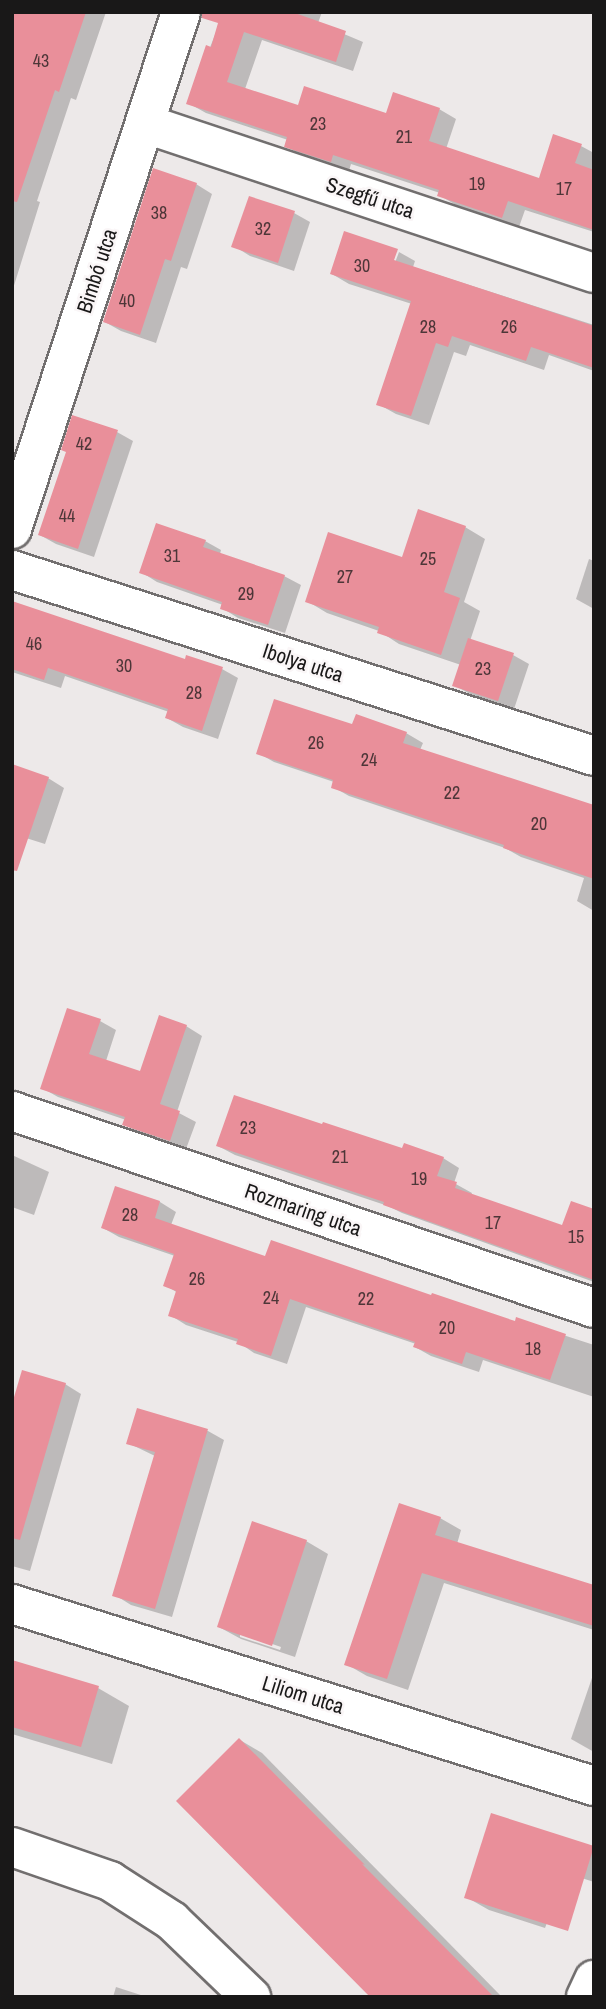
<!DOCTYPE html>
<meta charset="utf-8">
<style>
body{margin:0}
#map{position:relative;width:606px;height:2009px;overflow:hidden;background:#ede9e9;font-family:"Archivo Narrow",sans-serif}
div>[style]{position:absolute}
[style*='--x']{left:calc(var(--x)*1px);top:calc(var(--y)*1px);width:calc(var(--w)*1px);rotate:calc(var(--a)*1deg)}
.shadow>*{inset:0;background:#0003}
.building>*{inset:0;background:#e98f9a}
.roads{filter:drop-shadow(2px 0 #726f6f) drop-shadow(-2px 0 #726f6f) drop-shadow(0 2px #726f6f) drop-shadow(0 -2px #726f6f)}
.minor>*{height:38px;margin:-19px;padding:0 19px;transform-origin:19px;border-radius:19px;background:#fff}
.tertiary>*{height:38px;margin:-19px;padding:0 19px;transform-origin:19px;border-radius:19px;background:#fff}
span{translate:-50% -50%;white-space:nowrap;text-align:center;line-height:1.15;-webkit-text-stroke:5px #faf6f7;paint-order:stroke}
.number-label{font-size:18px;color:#4d3638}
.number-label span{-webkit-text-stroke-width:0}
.street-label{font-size:21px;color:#191818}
.frame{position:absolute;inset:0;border:14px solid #191818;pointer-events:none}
</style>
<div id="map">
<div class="shadow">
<i style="clip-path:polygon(13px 12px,106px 12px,76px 100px,71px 98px,37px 201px,40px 202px,12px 292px)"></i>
<i style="clip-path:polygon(224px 12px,322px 12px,318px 23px,363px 42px,353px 71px,262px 40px,245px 89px,299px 108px,387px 115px,439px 109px,456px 119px,446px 149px,540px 180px,581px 146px,594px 153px,594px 232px,525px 210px,519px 227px,456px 205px,439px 195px,440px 193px,351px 164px,349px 171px,303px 156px,286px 146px,288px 140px,206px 113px,188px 103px)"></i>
<i style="clip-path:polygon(196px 184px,212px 194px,187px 269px,181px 267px,156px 343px,121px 331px,105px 322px)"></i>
<i style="clip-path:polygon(294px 213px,310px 222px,294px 271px,250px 256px,234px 246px)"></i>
<i style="clip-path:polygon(345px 233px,398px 252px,395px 252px,393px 268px,399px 252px,415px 261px,413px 267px,594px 325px,594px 371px,549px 355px,544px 370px,470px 345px,466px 356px,454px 352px,429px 425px,396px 414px,378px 404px,412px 304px,349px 284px,332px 274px)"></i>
<i style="clip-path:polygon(117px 432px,133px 441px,94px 557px,56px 544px,40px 535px)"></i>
<i style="clip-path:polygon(465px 527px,485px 539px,464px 602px,480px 611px,470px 641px,513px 655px,529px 664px,514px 709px,470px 694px,454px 685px,461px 665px,399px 644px,379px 631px,327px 613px,307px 601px,403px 559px)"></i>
<i style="clip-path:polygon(205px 541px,221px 550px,220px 554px,284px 576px,301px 585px,285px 633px,238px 618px,222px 608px,223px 605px,157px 582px,141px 572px)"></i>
<i style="clip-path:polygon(589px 559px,594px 561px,594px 609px,576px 599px)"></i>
<i style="clip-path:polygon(12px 602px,186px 661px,222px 669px,238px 678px,218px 739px,183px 727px,167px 718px,169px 712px,65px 676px,61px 688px,12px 672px)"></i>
<i style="clip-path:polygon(353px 726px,406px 733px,423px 743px,420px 750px,594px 819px,594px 911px,577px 901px,584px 878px,521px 857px,505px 848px,349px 796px,333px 787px,334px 782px,274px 762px,258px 753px)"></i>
<i style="clip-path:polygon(12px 766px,48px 778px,64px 788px,45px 844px,26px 838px,12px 877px)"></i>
<i style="clip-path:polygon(100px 1021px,116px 1030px,106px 1061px,141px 1074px,186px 1026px,202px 1036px,177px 1112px,196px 1122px,186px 1149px,140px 1134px,124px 1124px,126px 1120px,58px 1097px,42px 1088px)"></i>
<i style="clip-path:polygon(218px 1146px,403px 1150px,443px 1158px,459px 1168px,454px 1183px,472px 1193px,471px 1196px,563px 1228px,594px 1210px,594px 1282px,402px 1213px,388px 1206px,235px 1155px)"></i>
<i style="clip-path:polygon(12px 1155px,49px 1172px,34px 1215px,12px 1207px)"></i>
<i style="clip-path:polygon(116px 1188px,160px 1202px,176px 1212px,171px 1225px,266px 1258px,432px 1298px,516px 1323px,517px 1320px,594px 1345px,594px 1397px,483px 1360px,479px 1372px,431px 1356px,415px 1347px,416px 1344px,306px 1307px,287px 1364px,254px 1353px,238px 1342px,186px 1325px,170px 1315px,178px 1293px,165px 1285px,175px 1256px,119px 1237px,103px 1228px)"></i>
<i style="clip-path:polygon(65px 1384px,81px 1394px,30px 1571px,12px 1566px,12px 1411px)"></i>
<i style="clip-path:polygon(138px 1410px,208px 1431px,224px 1440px,172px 1617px,131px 1605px,115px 1595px,155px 1456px,128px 1443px)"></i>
<i style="clip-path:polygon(440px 1518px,461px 1530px,457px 1544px,594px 1587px,594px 1630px,444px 1583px,408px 1690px,367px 1676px,346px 1664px)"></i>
<i style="clip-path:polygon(evenodd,306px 1541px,328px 1554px,295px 1657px,241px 1639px,219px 1627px,306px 1541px,240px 1633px,281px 1647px,280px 1650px,240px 1637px,240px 1633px)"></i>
<i style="clip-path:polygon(12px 1662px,98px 1688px,129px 1706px,112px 1764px,12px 1734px)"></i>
<i style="clip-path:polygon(594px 1672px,594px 1752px,571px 1739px)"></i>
<i style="clip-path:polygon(240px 1740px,262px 1753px,502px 1997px,372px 1997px)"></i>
<i style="clip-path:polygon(493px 1815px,594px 1848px,594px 1882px,566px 1873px,545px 1928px,489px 1910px,466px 1897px)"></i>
<i style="clip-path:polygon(116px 1987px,147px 1997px,113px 1997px)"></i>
</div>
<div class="building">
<i style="clip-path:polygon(12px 12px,86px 12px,59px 92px,55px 90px,17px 202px,12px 201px)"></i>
<i style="clip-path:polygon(202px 12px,292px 12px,346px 31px,336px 62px,244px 32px,227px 82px,298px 105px,304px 86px,386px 113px,393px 92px,440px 108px,429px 141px,539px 178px,553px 134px,582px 144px,575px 163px,594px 170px,594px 230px,508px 201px,502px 218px,437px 196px,439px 190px,333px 155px,331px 162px,284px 147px,287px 137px,186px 104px,206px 45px,211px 47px,218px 23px,202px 18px)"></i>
<i style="clip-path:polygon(153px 168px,197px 183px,171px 261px,165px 259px,140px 335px,103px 322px)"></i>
<i style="clip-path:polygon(249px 196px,295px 211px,278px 263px,231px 247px)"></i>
<i style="clip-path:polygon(344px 231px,398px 249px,394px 260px,594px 326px,594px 368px,531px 347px,526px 361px,452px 336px,448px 347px,436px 343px,411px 416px,376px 405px,411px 301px,330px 274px)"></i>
<i style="clip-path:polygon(72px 415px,118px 430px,78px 549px,38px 535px,66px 452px,61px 450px)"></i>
<i style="clip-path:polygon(418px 509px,466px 526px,444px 592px,460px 598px,441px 655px,377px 633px,379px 627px,305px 602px,328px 532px,402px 557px)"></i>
<i style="clip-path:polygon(156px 523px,206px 540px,203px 547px,285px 575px,268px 625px,220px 609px,222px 602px,139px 573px)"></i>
<i style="clip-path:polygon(12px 601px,185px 659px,186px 655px,223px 667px,202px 731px,165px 718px,168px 709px,48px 668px,44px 680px,12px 669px)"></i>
<i style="clip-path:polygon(468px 638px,514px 653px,498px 701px,452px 686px)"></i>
<i style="clip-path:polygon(274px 699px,352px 724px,356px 714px,407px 732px,403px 743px,594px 805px,594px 879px,503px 848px,504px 845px,331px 788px,333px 780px,256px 754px)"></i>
<i style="clip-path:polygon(12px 764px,49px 777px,17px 871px,12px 870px)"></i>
<i style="clip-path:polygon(67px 1008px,101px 1019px,89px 1054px,140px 1071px,159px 1015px,187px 1025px,160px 1104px,180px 1111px,170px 1141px,122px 1125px,125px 1117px,40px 1089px)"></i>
<i style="clip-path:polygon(234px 1095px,322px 1124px,323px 1122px,402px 1148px,404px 1143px,444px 1157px,437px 1176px,457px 1182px,455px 1188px,562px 1225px,571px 1201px,594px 1209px,594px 1280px,383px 1205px,384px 1202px,216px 1146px)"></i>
<i style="clip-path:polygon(115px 1186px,160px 1201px,155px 1218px,265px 1256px,271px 1240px,431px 1295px,432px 1293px,515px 1321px,516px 1317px,566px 1334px,550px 1380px,466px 1352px,462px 1364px,413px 1347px,415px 1342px,290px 1299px,271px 1356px,236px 1344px,238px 1339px,168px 1316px,176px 1291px,163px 1286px,174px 1254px,101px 1228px)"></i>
<i style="clip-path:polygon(22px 1370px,66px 1383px,20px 1540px,12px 1538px,12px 1404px)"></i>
<i style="clip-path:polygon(137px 1408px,208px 1429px,155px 1609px,112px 1596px,155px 1452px,126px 1444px)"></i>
<i style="clip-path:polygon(399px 1503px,441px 1517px,435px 1535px,594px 1585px,594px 1626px,422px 1573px,387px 1679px,344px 1665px)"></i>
<i style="clip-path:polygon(252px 1521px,307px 1540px,272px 1646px,217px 1627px)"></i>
<i style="clip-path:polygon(12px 1660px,99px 1686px,81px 1747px,12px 1727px)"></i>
<i style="clip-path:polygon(239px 1738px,365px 1865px,362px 1864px,494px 1997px,370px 1997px,176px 1801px)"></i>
<i style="clip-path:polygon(491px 1813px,594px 1846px,568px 1931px,464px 1898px)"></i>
</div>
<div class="roads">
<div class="minor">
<i style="--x:146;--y:124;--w:472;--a:18.4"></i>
<i style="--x:12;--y:529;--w:544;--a:-71.9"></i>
<i style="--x:12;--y:570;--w:611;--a:17.72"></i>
<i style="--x:12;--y:1111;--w:614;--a:18.7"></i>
<i style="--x:12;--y:1604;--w:610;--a:17.37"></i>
<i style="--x:586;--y:1997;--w:19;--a:-65"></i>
</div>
<div class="tertiary">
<i style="--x:12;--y:1847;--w:104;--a:19.1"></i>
<i style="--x:110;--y:1881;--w:74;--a:32.8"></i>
<i style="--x:172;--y:1921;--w:110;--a:43.9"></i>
</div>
</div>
<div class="number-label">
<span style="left:41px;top:61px">43</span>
<span style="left:318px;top:124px">23</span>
<span style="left:404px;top:137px">21</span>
<span style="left:477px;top:184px">19</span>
<span style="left:564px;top:189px">17</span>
<span style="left:159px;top:213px">38</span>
<span style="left:263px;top:229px">32</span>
<span style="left:362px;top:266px">30</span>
<span style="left:127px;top:301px">40</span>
<span style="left:428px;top:327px">28</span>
<span style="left:509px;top:327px">26</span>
<span style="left:84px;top:444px">42</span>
<span style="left:67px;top:516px">44</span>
<span style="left:172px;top:556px">31</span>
<span style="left:428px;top:559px">25</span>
<span style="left:345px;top:577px">27</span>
<span style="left:246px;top:594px">29</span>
<span style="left:34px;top:644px">46</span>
<span style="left:124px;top:666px">30</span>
<span style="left:483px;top:669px">23</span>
<span style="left:194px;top:693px">28</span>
<span style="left:316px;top:743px">26</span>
<span style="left:369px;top:760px">24</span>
<span style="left:452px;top:793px">22</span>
<span style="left:539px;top:824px">20</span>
<span style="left:248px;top:1128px">23</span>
<span style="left:340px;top:1157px">21</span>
<span style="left:419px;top:1179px">19</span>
<span style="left:130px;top:1215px">28</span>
<span style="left:493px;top:1223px">17</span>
<span style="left:576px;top:1237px">15</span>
<span style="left:197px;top:1279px">26</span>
<span style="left:271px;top:1298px">24</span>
<span style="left:366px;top:1299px">22</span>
<span style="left:447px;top:1328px">20</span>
<span style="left:533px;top:1349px">18</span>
</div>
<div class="street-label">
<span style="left:370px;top:198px;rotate:18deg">Szegfű utca</span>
<span style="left:97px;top:271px;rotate:-72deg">Bimbó utca</span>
<span style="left:303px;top:663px;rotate:18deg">Ibolya utca</span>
<span style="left:303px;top:1210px;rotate:19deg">Rozmaring utca</span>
<span style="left:303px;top:1695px;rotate:17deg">Liliom utca</span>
</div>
<div class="frame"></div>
</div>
